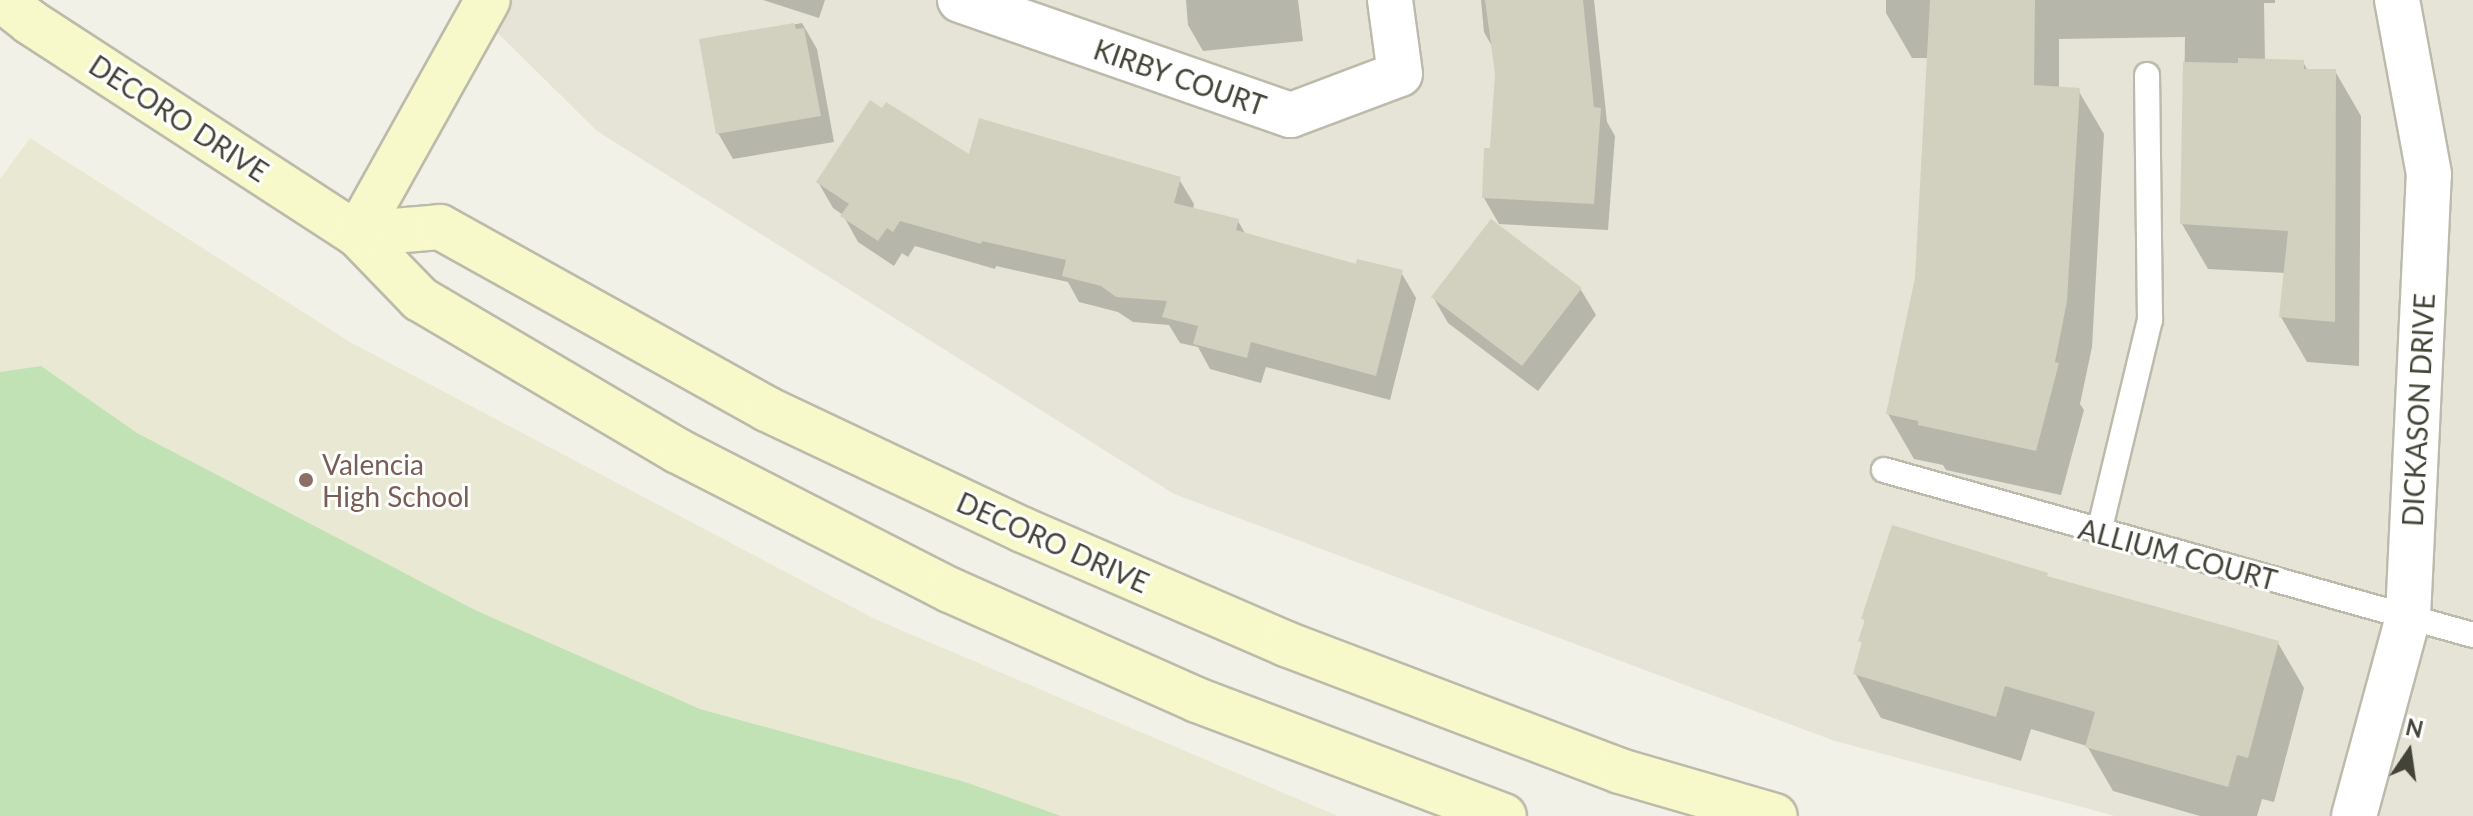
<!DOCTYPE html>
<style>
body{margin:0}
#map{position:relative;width:2473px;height:816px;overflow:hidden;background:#f2f1e8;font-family:Lato,sans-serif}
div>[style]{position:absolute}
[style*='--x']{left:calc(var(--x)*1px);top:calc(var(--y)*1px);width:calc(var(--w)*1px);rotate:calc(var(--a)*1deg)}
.residential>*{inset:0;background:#e5e4d6}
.education>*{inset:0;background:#e9e9d3}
.green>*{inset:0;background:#c1e2b5}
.shadow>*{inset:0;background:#0003}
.building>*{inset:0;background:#d2d0be}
.roads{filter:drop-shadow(2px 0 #bcbbab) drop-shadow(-2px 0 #bcbbab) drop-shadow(0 2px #bcbbab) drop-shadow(0 -2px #bcbbab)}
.lane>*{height:24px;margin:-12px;padding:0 12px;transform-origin:12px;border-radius:12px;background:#fff}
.street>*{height:44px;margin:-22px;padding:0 22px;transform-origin:22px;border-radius:22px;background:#fff}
.secondary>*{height:44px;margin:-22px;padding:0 22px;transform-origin:22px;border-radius:22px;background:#f8f9cb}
.dots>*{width:22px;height:22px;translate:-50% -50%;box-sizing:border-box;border:4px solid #fff;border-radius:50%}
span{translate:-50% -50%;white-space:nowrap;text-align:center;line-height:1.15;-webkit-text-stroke:6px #fff;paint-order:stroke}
.street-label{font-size:28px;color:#444337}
.education-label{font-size:28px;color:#785e54}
.left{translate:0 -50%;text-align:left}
.north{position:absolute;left:2369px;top:712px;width:80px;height:80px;-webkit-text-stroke:6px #fff;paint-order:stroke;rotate:13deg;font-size:22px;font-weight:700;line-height:32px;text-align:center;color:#444337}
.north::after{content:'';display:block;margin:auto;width:28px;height:36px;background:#444337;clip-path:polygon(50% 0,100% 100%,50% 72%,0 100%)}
</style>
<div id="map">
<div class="residential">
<i style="clip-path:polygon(464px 0,2473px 0,2473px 816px,2115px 816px,1835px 741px,1174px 494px,597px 131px)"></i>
</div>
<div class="education">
<i style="clip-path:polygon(30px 138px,350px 342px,875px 619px,1338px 816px,0 816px,0 179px)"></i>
</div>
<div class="green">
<i style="clip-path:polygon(41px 366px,137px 433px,475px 610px,700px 709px,965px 782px,1061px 816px,0 816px,0 372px)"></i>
</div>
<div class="shadow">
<i style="clip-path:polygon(763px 0,825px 0,819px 18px)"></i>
<i style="clip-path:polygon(1186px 0,1298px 0,1303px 41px,1203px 51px,1188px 25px)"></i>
<i style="clip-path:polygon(1481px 0,1594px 0,1607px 122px,1615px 136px,1608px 230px,1499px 224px,1484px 198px,1492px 150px,1497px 74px,1493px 48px,1484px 32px)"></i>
<i style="clip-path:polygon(1886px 0,2275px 0,2275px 3px,2264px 3px,2265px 61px,2303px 62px,2308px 71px,2335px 71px,2361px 116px,2359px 366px,2307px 362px,2281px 317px,2286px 273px,2208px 269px,2182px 224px,2185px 37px,2059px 39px,2059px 89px,2078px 90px,2104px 134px,2092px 347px,2080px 404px,2084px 410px,2061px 495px,1946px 470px,1943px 465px,1914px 459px,1888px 414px,1917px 278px,1928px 58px,1912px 58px,1886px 13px)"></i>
<i style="clip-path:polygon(802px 23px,817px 49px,834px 142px,733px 159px,718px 133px,701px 41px)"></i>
<i style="clip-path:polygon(970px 157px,1179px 179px,1194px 204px,1193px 210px,1238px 221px,1246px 235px,1357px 267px,1401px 272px,1416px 298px,1390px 400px,1266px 367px,1261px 383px,1210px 369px,1198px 347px,1180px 343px,1169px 325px,1133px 322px,1118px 312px,1079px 302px,1068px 282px,996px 266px,995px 269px,915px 246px,908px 257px,902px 253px,894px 266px,858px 242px,843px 215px,833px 208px,818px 182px)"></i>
<i style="clip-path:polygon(1581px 290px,1596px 315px,1538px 391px,1448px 323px,1433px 297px)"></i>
<i style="clip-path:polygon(2046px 574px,2049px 579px,2278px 643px,2304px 688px,2274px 802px,2262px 799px,2257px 816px,2200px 816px,2113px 791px,2087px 746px,2031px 729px,2021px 761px,1881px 718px,1855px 673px,1863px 646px,1861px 641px,1866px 623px,1863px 618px)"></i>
</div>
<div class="building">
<i style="clip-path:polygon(1485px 0,1583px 0,1594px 107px,1601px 108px,1594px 204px,1482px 198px,1484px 148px,1490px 148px,1495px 74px)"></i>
<i style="clip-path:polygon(1930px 0,2035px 0,2034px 85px,2080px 88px,2067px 301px,2055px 362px,2059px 363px,2036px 451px,1918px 425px,1918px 421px,1886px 414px,1915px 278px)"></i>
<i style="clip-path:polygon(794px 23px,796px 29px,804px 28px,821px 116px,716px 134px,699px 39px)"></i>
<i style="clip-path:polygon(2238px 58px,2304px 60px,2304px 69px,2336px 69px,2335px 322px,2279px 317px,2288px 231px,2180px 224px,2183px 62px,2238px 63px)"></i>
<i style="clip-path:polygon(870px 100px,882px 108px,886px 102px,969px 154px,979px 118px,1181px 177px,1174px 203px,1239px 219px,1236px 230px,1356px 264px,1357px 259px,1403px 270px,1376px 376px,1251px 342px,1247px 358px,1193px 344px,1198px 326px,1162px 317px,1167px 301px,1116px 297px,1101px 286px,1062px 276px,1066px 260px,982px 241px,981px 244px,900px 221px,893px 232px,887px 228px,878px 241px,840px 216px,849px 204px,816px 182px)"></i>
<i style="clip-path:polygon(1491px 219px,1582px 288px,1522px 366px,1431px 297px)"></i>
<i style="clip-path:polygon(1892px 525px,2048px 573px,2047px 576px,2279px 641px,2248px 758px,2237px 755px,2228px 787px,2085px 747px,2095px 712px,2005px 686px,1996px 717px,1853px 674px,1862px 642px,1858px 641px,1865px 620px,1861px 619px)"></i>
</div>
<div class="roads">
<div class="lane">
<i style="--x:1884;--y:470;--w:612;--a:15.65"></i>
<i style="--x:2099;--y:532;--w:218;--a:-76.5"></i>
<i style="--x:2150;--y:320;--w:245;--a:-90.7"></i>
</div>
<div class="street">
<i style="--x:960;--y:0;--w:350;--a:19.2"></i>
<i style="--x:1291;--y:115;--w:116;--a:-20.6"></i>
<i style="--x:1400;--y:74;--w:75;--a:-97.7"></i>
<i style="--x:2354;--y:816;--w:206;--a:-74.8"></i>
<i style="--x:2408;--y:617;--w:443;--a:-87.3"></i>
<i style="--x:2429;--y:174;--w:177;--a:-100.4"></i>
</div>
<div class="secondary">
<i style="--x:2;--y:0;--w:36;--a:38"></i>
<i style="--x:30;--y:22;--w:390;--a:33"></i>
<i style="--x:357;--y:234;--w:91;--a:45.9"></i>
<i style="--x:420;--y:299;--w:299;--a:30.5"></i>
<i style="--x:678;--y:451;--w:305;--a:27.1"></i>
<i style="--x:950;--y:590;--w:270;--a:24"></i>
<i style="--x:1197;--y:700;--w:328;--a:20.7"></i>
<i style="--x:357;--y:234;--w:83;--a:-4.8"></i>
<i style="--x:440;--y:227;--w:374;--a:29.1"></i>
<i style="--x:767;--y:409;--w:283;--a:25.3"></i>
<i style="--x:1023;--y:530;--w:287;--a:23.4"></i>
<i style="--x:1286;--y:644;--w:357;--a:20.8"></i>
<i style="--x:1620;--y:771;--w:161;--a:16.2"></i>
<i style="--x:357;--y:234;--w:268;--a:-60.8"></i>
</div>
</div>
<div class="dots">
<i style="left:306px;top:480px;background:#8d6e63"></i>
</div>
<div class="street-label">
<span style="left:1180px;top:77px;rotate:19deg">KIRBY COURT</span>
<span style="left:179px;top:118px;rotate:33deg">DECORO DRIVE</span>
<span style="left:2418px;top:410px;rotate:-87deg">DICKASON DRIVE</span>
<span style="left:1053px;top:542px;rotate:24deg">DECORO DRIVE</span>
<span style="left:2178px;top:554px;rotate:15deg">ALLIUM COURT</span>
</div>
<div class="education-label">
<span class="left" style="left:322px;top:480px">Valencia<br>High School</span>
</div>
<div class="north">N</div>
</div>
